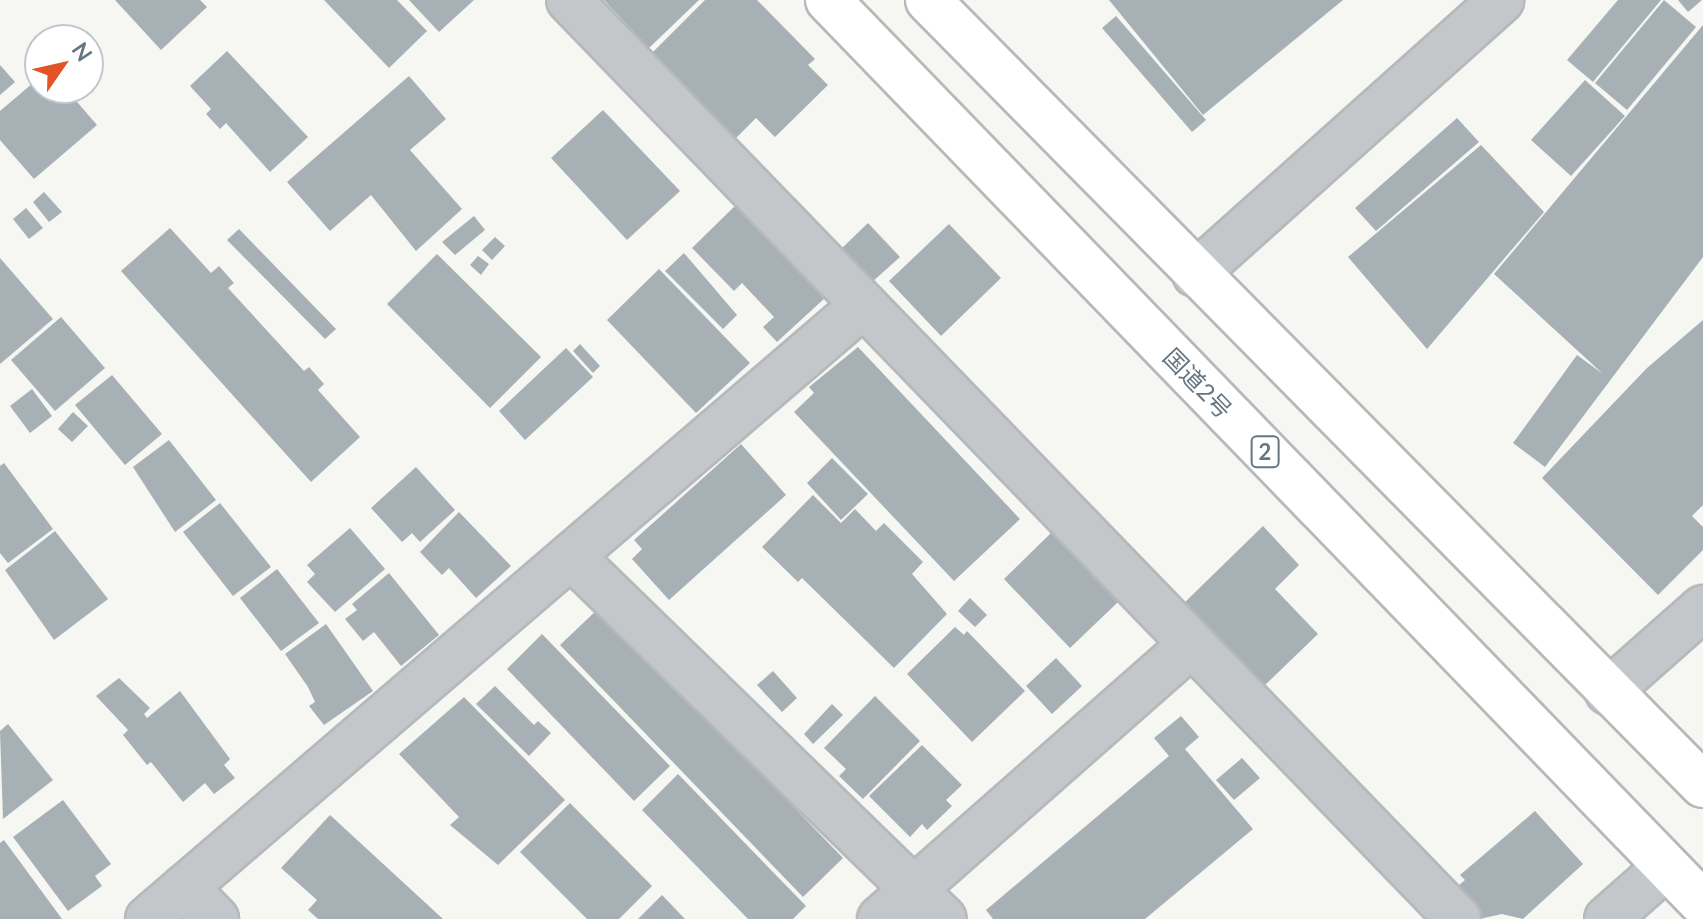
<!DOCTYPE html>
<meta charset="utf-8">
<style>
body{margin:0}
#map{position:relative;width:1703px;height:919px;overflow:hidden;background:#f6f6f2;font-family:Lato,"Noto Sans JP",sans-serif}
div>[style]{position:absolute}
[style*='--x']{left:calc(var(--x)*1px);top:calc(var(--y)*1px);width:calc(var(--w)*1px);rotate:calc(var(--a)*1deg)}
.building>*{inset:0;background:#a7b0b5}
.roads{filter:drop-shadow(2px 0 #b6b9bc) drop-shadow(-2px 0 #b6b9bc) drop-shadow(0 2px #b6b9bc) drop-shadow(0 -2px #b6b9bc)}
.minor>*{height:44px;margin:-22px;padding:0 22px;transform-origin:22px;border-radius:22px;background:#c3c7ca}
.highway>*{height:44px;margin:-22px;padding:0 22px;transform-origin:22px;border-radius:22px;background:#fff}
span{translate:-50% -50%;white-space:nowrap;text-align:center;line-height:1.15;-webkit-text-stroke:8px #fff;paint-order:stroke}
.shield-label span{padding:2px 6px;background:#fff;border:2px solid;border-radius:6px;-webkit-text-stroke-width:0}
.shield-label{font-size:22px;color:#657683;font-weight:700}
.street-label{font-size:24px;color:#657683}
.north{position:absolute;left:24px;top:24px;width:80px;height:80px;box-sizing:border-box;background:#fff;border:2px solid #c1c8cd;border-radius:50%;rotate:56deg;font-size:22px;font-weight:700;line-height:32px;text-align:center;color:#657683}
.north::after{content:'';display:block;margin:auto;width:28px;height:36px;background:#e25326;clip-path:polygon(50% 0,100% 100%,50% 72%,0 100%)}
</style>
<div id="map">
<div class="building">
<i style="clip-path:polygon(115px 0,200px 0,207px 7px,161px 50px)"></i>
<i style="clip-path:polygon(324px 0,397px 0,427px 31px,389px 68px)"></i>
<i style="clip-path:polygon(409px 0,474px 0,439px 32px)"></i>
<i style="clip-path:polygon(604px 0,699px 0,649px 48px)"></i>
<i style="clip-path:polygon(705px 0,757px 0,815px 59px,808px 65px,828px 85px,775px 137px,756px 118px,734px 140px,651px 54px)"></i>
<i style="clip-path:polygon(1109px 0,1343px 0,1203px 115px)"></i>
<i style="clip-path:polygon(1618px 0,1661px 0,1593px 82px,1567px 60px)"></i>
<i style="clip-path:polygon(1664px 0,1696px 27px,1627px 110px,1595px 83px)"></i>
<i style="clip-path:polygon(1678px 0,1702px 0,1688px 12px)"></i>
<i style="clip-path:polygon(1116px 16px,1206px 120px,1192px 132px,1102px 28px)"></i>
<i style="clip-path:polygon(1703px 25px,1703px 257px,1545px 467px,1513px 443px,1577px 355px,1603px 374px,1494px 274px)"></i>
<i style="clip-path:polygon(227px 51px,308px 137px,270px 172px,226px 123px,220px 129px,206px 114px,211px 109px,190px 86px)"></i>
<i style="clip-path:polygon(0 65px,15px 82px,0 95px)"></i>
<i style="clip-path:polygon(409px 76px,446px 119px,410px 150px,462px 209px,416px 251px,371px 195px,330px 231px,287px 182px)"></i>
<i style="clip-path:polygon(40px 77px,40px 88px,65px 88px,97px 125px,34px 179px,0 140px,0 111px)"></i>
<i style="clip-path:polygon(1585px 80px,1625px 116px,1571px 176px,1531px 140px)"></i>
<i style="clip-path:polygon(603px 110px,680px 191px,627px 240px,551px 158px)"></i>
<i style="clip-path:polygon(1457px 118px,1479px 142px,1376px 231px,1355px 208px)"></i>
<i style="clip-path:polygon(1481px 145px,1544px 212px,1427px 349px,1348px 257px)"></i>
<i style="clip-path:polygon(44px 192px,62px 212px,49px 222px,33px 202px)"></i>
<i style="clip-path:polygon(740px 201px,826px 297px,777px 342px,763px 327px,774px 317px,742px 283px,734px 291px,692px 248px)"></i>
<i style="clip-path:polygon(26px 208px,43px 228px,29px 239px,13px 219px)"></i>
<i style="clip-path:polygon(474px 216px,485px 230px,455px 255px,442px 242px)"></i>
<i style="clip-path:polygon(868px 223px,900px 257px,871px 283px,840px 250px)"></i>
<i style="clip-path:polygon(949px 224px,1001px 278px,941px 336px,889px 281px)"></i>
<i style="clip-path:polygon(170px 228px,211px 273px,219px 266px,234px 283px,228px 288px,304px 371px,309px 367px,324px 384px,318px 390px,360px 437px,311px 482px,121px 271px)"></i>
<i style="clip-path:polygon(239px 229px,336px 329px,325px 339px,227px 240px)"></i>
<i style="clip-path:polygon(495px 237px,505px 246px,492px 260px,482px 250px)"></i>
<i style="clip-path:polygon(684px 253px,737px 315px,723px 329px,665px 271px)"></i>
<i style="clip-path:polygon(437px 254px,541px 357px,490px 408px,387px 304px)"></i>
<i style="clip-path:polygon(478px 256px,489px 264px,481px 275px,470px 265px)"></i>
<i style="clip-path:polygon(0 258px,53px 319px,0 364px)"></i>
<i style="clip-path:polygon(659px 269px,750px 363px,696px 413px,607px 320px)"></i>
<i style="clip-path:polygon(61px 317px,105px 368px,55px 411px,11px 360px)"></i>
<i style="clip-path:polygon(1703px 320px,1703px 505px,1692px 516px,1703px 527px,1703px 550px,1658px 595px,1542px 478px,1647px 368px)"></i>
<i style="clip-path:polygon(580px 344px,600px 366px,593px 373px,573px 351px)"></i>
<i style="clip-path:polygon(858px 347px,1020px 519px,954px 581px,794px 412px,814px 393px,809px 387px)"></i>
<i style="clip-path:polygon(566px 348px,593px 377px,525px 440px,499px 411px)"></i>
<i style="clip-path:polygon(112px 375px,162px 434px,125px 465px,75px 405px)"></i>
<i style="clip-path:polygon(32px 389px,52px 416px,30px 433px,10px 406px)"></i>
<i style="clip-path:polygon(73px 412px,88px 426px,72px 442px,58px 429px)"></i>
<i style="clip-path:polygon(169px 440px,216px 500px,175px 532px,133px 467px)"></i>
<i style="clip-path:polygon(741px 444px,786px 495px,669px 600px,632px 559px,642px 549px,634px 540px)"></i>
<i style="clip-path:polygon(832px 458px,868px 494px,841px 520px,807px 483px)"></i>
<i style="clip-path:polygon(4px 463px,53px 529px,8px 563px,0 553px,0 466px)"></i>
<i style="clip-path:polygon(416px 467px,455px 510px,420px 542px,412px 533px,402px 542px,371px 508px)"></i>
<i style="clip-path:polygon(813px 495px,841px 523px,855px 509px,876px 531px,884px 523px,923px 562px,912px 574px,947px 614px,894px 668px,802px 578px,798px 582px,762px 547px)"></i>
<i style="clip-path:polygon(220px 503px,271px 567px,233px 596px,183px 532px)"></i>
<i style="clip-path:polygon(459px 512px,511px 566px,476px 598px,449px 568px,442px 575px,420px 552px)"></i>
<i style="clip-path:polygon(1263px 526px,1299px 565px,1275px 589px,1318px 634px,1262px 688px,1181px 606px)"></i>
<i style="clip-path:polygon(350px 528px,385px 569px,335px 612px,307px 582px,315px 574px,307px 565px)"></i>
<i style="clip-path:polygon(55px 531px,108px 599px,54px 640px,5px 570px)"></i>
<i style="clip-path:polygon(1051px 533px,1118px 602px,1070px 648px,1004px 579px)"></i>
<i style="clip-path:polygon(277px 569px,319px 623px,281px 651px,240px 598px)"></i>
<i style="clip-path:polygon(389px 573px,439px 635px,401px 666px,374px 632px,363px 641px,345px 619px,357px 610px,352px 604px)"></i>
<i style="clip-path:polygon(970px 598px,987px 615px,975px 627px,958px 611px)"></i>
<i style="clip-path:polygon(600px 607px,843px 858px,803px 897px,560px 645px)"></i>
<i style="clip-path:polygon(326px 624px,373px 691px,324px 725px,309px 706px,315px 702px,308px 687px,285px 654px)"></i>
<i style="clip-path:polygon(955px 627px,964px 635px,967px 631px,1025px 691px,972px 742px,907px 674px)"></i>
<i style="clip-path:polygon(542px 634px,670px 766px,634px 801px,507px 669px)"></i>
<i style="clip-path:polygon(1056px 658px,1082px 686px,1052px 714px,1026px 686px)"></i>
<i style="clip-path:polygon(773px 671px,797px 698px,782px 712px,757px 685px)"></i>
<i style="clip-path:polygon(119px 678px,150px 708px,144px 714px,147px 718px,180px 691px,230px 759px,224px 765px,235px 778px,214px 794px,205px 783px,183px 802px,151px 762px,147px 765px,123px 735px,128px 730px,96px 696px)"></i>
<i style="clip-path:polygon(495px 686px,534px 725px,538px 721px,551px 733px,529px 756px,476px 704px)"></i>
<i style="clip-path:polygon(875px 696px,920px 741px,863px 799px,839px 776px,846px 769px,824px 748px)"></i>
<i style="clip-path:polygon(464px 697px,565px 800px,498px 865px,450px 825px,459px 817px,399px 754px)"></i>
<i style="clip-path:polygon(832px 704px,843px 715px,813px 744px,804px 734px)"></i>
<i style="clip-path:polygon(1181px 716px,1199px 737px,1185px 749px,1253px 829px,1145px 919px,993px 919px,986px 910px,1169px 756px,1154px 738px)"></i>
<i style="clip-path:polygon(8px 724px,53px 780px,3px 819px,0 731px)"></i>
<i style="clip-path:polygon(922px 745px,962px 785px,946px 800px,952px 806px,927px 830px,922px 824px,910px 837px,869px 796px)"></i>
<i style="clip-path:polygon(1242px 758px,1260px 778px,1234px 800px,1216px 780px)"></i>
<i style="clip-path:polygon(678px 774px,806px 906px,793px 919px,748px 919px,642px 810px)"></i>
<i style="clip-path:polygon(63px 800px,111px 864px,95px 876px,102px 886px,68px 911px,13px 837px)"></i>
<i style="clip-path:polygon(570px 803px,652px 886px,619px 919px,587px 919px,520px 852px)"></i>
<i style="clip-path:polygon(1535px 811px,1583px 864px,1523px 919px,1502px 914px,1479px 919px,1453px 890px,1465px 880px,1460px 875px)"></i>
<i style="clip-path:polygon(330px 815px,443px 919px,318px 919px,308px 910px,317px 900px,281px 868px)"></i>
<i style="clip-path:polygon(4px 840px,62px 919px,0 919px,0 843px)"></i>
<i style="clip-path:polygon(662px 895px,685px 919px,638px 919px)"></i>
</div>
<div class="roads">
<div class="minor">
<i style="--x:569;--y:0;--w:1279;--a:45.95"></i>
<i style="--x:1195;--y:274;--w:411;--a:-41.8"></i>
<i style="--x:571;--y:556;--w:520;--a:44.22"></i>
<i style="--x:1608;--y:692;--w:127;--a:-41.5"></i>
<i style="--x:185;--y:887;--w:45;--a:45.9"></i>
<i style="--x:148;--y:919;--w:940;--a:-40.64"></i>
<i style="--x:880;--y:919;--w:414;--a:-41.4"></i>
<i style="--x:1607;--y:919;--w:79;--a:-41.4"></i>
</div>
<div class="highway">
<i style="--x:828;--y:0;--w:1258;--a:45.93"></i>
<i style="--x:928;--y:0;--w:1103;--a:45.37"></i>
</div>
</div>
<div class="shield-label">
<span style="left:1265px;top:452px">2</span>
</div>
<div class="street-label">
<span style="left:1198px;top:383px;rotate:46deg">国道2号</span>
</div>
<div class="north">N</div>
</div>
